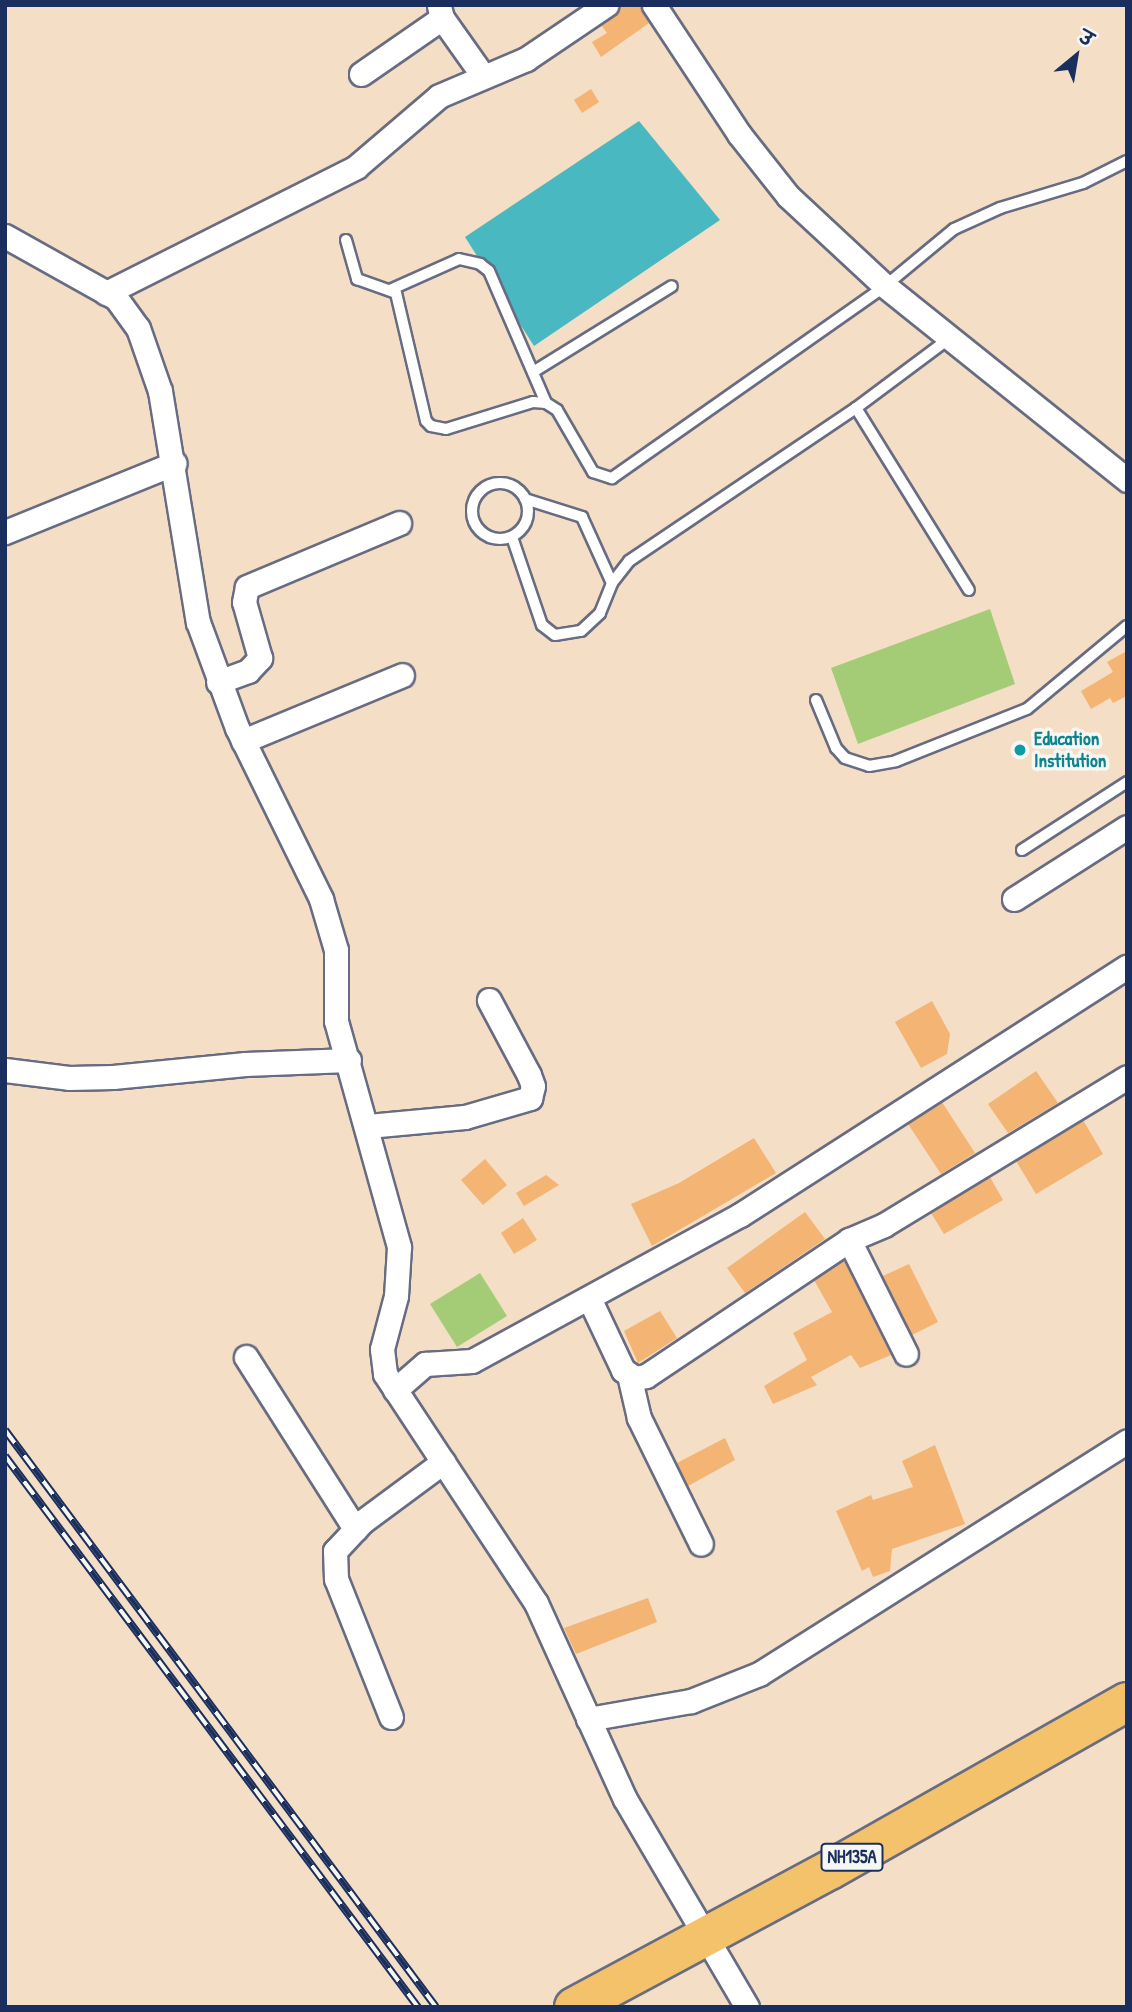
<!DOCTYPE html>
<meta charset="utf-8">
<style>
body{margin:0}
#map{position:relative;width:1132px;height:2012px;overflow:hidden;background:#f4dec5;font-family:"Patrick Hand","Playpen Sans Deva",sans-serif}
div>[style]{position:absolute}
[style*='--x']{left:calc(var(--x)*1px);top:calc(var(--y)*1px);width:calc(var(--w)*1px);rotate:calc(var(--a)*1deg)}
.green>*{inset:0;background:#a4cc77}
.water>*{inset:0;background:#49b8c1}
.building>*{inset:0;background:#f3b474}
.roads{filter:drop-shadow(2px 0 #676c82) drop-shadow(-2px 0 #676c82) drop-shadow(0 2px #676c82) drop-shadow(0 -2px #676c82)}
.service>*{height:10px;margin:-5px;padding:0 5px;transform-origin:5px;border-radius:5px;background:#fff}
.service>.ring{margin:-5px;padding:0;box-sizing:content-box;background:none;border:10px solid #fff;border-radius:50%}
.minor>*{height:23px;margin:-11.5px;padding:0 11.5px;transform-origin:11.5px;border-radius:11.5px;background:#fff}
.trunk>*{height:38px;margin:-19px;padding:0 19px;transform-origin:19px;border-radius:19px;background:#f3c26a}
.rail>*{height:8px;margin-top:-4px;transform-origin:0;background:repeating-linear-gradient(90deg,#f6f6f2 0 16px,#1b2f5e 0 32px);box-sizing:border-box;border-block:2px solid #1b2f5e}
.dots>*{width:19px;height:19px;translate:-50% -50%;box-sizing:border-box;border:4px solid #f6f6f2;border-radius:50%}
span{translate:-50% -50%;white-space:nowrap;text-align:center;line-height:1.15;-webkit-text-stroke:7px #f6f6f2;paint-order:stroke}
.shield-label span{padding:2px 5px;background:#f6f6f2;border:2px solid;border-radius:5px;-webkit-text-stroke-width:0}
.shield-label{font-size:18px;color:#1b2f5e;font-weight:700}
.culture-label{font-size:19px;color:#0d838f;font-weight:700}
.left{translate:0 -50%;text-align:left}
.frame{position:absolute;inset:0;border:7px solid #1b2f5e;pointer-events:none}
.north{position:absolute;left:1041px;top:21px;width:70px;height:70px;-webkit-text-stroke:5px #f6f6f2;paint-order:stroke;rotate:30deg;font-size:19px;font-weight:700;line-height:28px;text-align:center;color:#1b2f5e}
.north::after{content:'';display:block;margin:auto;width:24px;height:32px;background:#1b2f5e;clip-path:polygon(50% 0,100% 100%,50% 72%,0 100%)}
</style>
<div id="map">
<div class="green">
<i style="clip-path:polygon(990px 609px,1015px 684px,858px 744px,831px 668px)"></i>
<i style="clip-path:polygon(480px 1273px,507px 1316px,457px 1347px,430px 1304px)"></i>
</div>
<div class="water">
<i style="clip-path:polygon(639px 121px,720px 220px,534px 346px,465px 237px)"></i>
</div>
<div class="building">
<i style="clip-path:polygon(620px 5px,640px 5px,649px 23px,601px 57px,592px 42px,607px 33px,601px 25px)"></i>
<i style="clip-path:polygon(591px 89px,599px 102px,582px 113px,574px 100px)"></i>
<i style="clip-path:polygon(1127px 651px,1127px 696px,1113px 703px,1110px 698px,1091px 709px,1081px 691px,1113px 672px,1107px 662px)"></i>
<i style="clip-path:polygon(932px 1001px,950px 1034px,947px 1054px,921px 1068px,895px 1022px)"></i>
<i style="clip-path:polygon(1036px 1071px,1058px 1103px,1008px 1133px,988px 1104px)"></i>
<i style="clip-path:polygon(942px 1102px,975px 1153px,941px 1174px,908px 1124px)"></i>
<i style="clip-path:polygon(1083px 1120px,1103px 1154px,1036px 1194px,1016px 1161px)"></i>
<i style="clip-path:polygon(754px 1138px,776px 1173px,652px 1246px,631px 1204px,679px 1183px)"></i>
<i style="clip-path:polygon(485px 1159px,507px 1185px,483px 1205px,461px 1180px)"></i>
<i style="clip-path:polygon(546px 1175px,559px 1185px,524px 1206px,516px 1193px)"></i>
<i style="clip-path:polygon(990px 1177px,1003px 1200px,944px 1234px,931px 1213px)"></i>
<i style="clip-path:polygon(805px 1212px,825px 1239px,745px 1293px,727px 1268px)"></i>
<i style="clip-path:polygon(523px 1218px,537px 1240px,514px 1254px,501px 1233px)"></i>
<i style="clip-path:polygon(844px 1260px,891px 1355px,860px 1368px,851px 1355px,811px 1377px,817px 1385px,773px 1404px,764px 1386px,807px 1360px,793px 1333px,832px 1312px,814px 1280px)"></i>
<i style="clip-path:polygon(909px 1264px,938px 1322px,912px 1335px,883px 1276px)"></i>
<i style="clip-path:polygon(660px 1311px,677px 1338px,638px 1363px,624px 1331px)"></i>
<i style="clip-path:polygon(725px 1438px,735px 1460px,688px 1486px,677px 1463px)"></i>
<i style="clip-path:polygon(935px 1445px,965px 1524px,892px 1549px,890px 1571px,873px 1577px,869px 1567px,862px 1571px,836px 1511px,871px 1495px,873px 1500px,913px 1487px,902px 1461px)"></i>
<i style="clip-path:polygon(648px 1598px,657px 1622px,576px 1654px,564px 1628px)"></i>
</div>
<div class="roads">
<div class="service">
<i style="--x:346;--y:240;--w:41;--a:74.2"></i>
<i style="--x:357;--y:279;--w:41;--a:19.7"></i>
<i style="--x:396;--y:293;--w:131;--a:76.8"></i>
<i style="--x:426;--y:421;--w:7;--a:45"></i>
<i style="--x:431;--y:426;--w:15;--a:11"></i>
<i style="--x:446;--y:429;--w:91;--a:-17.2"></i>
<i style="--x:533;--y:402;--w:13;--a:4"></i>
<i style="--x:546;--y:403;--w:13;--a:32"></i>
<i style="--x:557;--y:410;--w:72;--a:59.9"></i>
<i style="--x:593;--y:472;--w:20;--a:18"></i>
<i style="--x:612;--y:478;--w:334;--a:-35.1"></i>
<i style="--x:885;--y:286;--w:89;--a:-39.6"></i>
<i style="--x:954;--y:229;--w:51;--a:-24.5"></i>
<i style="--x:1000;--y:208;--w:87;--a:-16.8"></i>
<i style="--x:1083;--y:183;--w:49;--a:-26.6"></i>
<i style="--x:392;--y:289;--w:73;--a:-24.1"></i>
<i style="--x:459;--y:259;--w:22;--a:13"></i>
<i style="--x:480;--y:264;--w:11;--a:38"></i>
<i style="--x:489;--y:271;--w:144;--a:66.6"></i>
<i style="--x:533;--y:372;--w:163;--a:-31.7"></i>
<i style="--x:856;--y:408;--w:214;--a:58.2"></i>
<i class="ring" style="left:472px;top:483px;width:46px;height:46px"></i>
<i style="--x:525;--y:499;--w:60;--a:17.5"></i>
<i style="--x:582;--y:517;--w:72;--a:65.6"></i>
<i style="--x:512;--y:537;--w:93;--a:71.2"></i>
<i style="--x:542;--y:625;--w:16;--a:38"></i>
<i style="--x:555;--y:635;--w:26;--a:-9"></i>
<i style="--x:581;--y:631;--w:26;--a:-43"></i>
<i style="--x:600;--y:613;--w:32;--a:-68"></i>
<i style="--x:612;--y:583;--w:28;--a:-52"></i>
<i style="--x:629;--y:561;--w:274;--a:-34"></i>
<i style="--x:856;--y:408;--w:117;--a:-36.7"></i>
<i style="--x:816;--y:700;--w:52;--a:67.4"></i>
<i style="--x:836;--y:748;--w:13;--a:48"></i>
<i style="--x:845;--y:758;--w:25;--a:18"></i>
<i style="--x:869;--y:766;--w:27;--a:-10"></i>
<i style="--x:896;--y:761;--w:141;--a:-21.7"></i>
<i style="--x:1027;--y:709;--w:130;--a:-39.7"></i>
<i style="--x:1022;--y:850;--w:125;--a:-32.9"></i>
</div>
<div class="minor">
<i style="--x:654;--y:5;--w:154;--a:56.6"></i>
<i style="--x:739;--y:134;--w:79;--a:51.7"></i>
<i style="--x:788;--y:196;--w:132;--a:42.9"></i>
<i style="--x:885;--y:286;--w:310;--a:38.7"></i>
<i style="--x:439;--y:6;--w:12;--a:76"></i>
<i style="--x:442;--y:18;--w:71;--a:54.7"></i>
<i style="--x:361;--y:74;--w:98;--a:-34.7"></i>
<i style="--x:5;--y:236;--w:127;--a:29.2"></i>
<i style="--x:116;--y:298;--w:37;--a:54"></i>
<i style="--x:138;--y:328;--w:67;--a:70.8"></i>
<i style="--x:160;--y:391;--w:234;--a:80.7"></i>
<i style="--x:198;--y:622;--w:113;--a:69.8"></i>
<i style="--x:237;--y:728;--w:191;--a:63.8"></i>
<i style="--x:321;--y:899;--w:53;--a:73.6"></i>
<i style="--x:336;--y:950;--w:71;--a:90"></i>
<i style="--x:336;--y:1021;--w:235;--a:74.4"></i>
<i style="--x:399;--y:1247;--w:49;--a:93.5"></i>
<i style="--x:396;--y:1296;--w:55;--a:104.8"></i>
<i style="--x:382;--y:1349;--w:25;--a:83"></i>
<i style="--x:385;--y:1374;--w:274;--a:56.6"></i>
<i style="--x:536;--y:1603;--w:215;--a:65.6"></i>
<i style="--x:625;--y:1799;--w:241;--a:59.6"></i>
<i style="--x:106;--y:293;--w:280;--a:-26.7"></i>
<i style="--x:356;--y:167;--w:109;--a:-40.5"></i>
<i style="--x:439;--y:96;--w:95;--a:-23"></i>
<i style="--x:526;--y:59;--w:97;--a:-34"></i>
<i style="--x:5;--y:532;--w:183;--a:-22.1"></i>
<i style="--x:218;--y:682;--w:32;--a:-20"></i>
<i style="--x:248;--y:671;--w:18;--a:-47"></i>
<i style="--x:260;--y:658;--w:58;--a:-105.9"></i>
<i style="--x:244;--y:602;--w:15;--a:-79"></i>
<i style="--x:247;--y:587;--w:165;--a:-22.8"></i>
<i style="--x:243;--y:741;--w:172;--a:-22.5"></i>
<i style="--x:1014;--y:899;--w:134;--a:-32.5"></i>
<i style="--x:5;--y:1070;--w:64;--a:7.1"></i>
<i style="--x:69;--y:1078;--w:44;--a:-1.3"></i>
<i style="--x:113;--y:1077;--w:133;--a:-5.6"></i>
<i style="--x:245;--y:1064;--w:104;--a:-2.2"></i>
<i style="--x:368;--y:1126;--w:97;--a:-5.3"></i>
<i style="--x:465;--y:1117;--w:68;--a:-16.3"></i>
<i style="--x:530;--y:1098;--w:12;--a:-76"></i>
<i style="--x:533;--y:1086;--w:12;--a:-110"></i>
<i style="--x:529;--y:1075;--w:85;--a:-118.1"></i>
<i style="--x:849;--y:1240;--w:127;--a:63.4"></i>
<i style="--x:589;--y:1298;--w:80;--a:64.7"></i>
<i style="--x:623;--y:1370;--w:14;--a:34"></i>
<i style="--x:635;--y:1378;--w:11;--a:-10"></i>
<i style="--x:646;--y:1376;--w:244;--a:-33.8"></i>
<i style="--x:849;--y:1240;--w:38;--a:-23"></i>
<i style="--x:884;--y:1225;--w:285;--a:-31.3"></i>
<i style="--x:246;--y:1357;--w:204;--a:57.6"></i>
<i style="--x:629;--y:1375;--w:44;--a:76.9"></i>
<i style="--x:639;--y:1418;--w:140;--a:63.8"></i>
<i style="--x:395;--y:1390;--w:40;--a:-41"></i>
<i style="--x:425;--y:1364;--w:47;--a:-3.7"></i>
<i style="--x:472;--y:1361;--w:305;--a:-28.6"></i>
<i style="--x:740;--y:1215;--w:460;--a:-32.7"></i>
<i style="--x:391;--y:1717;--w:149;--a:-111.7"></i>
<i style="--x:336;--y:1579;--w:28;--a:-92"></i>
<i style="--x:335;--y:1551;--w:40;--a:-47"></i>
<i style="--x:362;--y:1522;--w:101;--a:-36.5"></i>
<i style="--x:588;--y:1719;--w:105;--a:-9.9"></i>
<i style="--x:691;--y:1701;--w:73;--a:-21.7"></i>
<i style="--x:759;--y:1674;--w:436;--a:-32.3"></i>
</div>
<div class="trunk">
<i style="--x:574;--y:2007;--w:290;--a:-28.2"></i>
<i style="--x:830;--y:1870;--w:341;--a:-29.5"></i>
</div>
</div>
<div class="rail">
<i style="--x:5;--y:1430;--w:720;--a:53.24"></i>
<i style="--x:5;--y:1456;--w:689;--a:53.15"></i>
</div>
<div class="dots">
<i style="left:1020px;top:750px;background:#0f9aa8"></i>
</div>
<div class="shield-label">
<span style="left:852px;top:1857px">NH135A</span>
</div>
<div class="culture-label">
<span class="left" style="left:1034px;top:750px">Education<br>Institution</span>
</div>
<div class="frame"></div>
<div class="north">उ</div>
</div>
